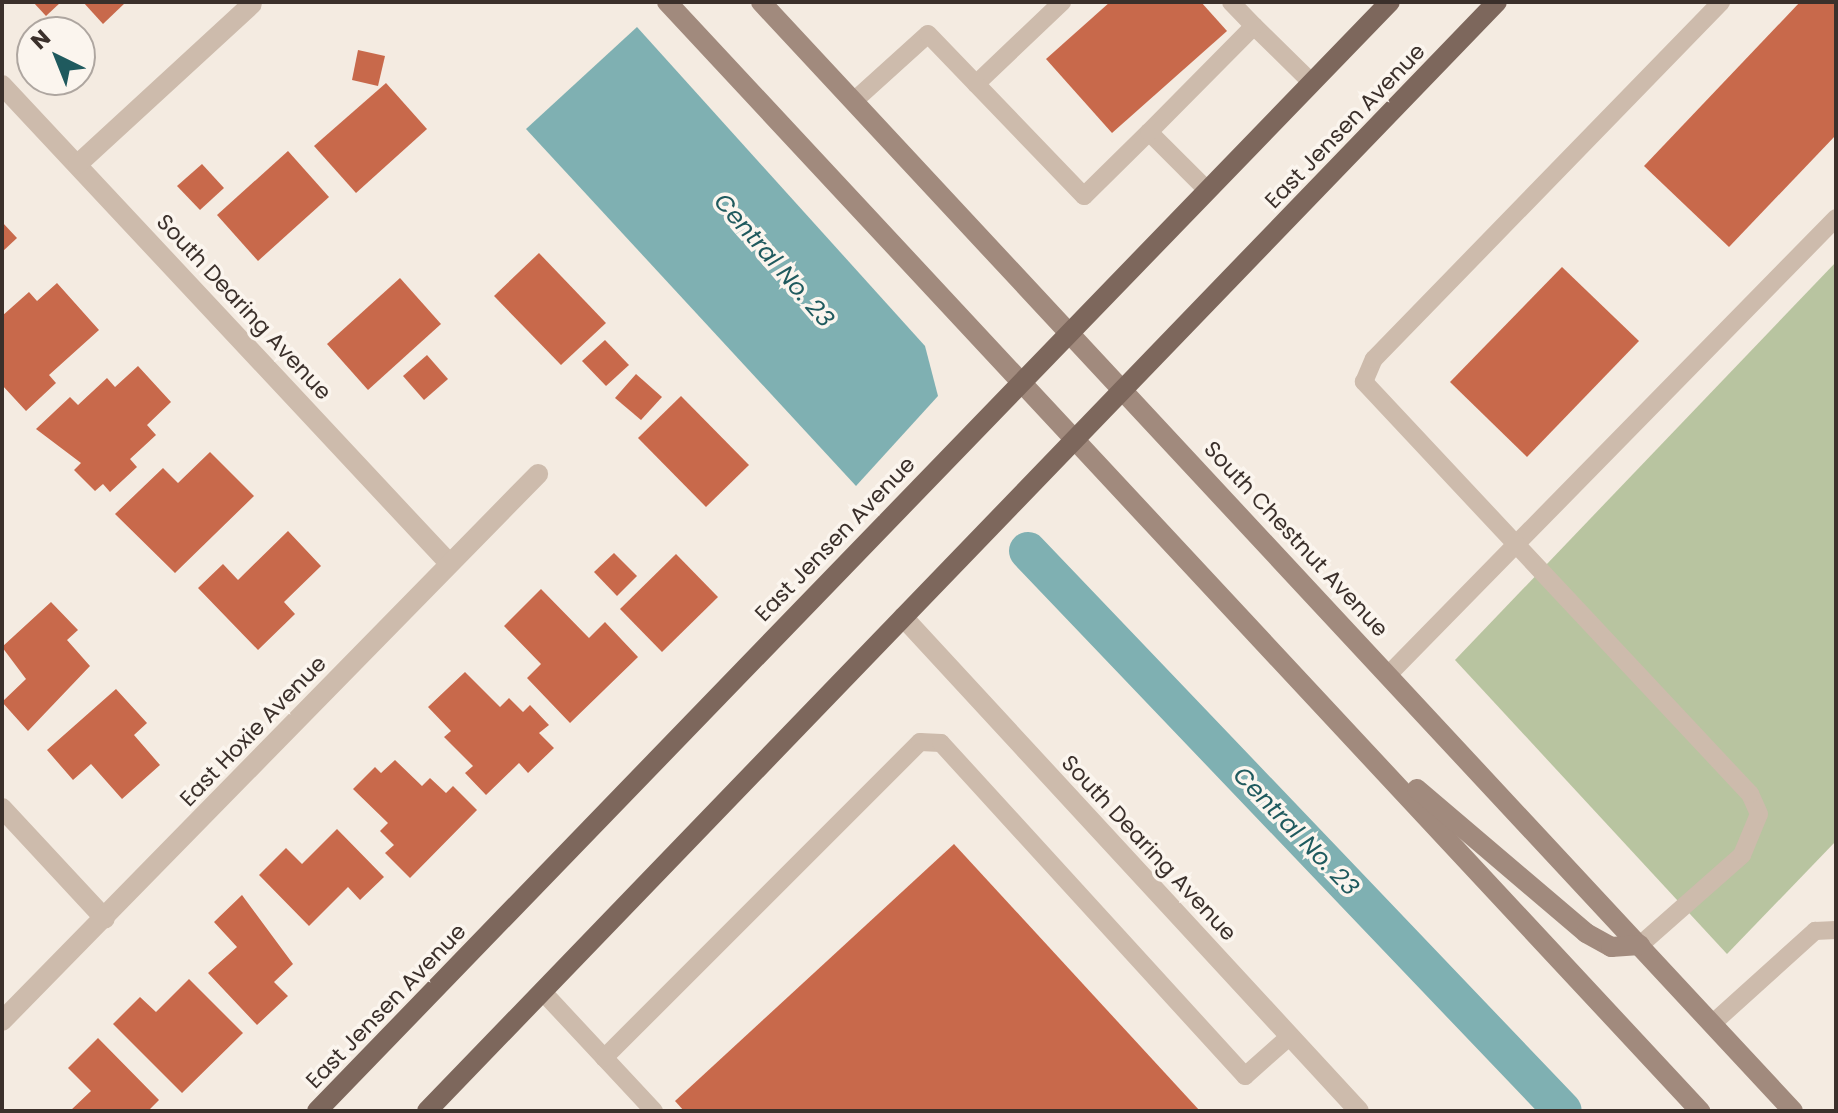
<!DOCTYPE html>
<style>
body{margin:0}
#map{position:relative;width:1838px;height:1113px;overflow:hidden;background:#f4ebe1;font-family:Poppins,sans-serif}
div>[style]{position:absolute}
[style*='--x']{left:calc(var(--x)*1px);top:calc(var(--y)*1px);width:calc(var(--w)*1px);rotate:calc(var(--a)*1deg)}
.green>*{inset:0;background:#b8c4a0}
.water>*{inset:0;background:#7fb0b2}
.canal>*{height:38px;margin:-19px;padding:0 19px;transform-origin:19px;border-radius:19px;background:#7fb0b2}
.building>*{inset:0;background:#c8694b}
.service>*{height:18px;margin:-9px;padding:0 9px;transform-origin:9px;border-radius:9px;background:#cdbbac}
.minor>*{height:20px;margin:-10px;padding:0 10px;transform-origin:10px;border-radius:10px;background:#cdbbac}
.secondary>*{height:20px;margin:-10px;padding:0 10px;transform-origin:10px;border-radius:10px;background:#a18a7d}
.primary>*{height:20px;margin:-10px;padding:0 10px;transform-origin:10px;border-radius:10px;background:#7d675c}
span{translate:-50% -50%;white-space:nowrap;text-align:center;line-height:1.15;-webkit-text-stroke:7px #fbf5ee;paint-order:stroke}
.street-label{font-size:22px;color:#3b302b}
.water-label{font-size:24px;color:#1f5a5e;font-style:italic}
.frame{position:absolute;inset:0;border:4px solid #3b302b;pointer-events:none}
.north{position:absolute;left:16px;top:16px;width:80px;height:80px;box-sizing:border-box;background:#fbf5ee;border:2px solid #aea6a0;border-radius:50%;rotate:317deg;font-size:22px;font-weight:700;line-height:32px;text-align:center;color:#3b302b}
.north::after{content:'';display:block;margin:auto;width:28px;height:36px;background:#1f5a5e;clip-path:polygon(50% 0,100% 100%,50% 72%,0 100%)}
</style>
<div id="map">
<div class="green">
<i style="clip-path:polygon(1836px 262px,1836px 841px,1727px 954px,1455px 660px)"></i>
</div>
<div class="water">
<i style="clip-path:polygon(637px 27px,925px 346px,938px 396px,856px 486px,526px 129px)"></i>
</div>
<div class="canal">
<i style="--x:1028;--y:551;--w:774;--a:46.31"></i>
</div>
<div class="building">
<i style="clip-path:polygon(33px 2px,61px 2px,46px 16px)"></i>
<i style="clip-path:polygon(83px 2px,126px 2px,103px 24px)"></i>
<i style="clip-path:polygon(1110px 2px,1201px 2px,1227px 31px,1112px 133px,1046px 59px)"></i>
<i style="clip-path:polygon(1800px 2px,1836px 2px,1836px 135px,1729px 247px,1644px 166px)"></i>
<i style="clip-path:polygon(358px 50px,385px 56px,378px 86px,352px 80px)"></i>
<i style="clip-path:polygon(386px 83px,427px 129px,356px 193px,314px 146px)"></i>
<i style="clip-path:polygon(288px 151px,329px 197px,258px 261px,217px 215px)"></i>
<i style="clip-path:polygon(202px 164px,224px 188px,200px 210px,177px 186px)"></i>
<i style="clip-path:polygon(2px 222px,17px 238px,2px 252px)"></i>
<i style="clip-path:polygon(539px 253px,606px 323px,561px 365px,494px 296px)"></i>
<i style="clip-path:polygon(1562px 267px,1639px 341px,1527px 457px,1450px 382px)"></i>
<i style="clip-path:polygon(400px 278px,441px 324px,368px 390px,327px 344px)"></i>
<i style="clip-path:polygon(57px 283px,99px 330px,49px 375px,56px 383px,26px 411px,2px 385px,2px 316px,29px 292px,37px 301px)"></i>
<i style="clip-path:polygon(605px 340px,629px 365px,606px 386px,582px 361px)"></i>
<i style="clip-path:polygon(427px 355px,448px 379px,424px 400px,403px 376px)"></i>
<i style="clip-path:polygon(138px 366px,171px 402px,147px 425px,156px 435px,130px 459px,137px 467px,110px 492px,103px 484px,95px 491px,74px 470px,81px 463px,36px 429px,70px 397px,78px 405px,107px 378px,115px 387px)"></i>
<i style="clip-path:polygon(636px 374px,662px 397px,641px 420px,615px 398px)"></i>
<i style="clip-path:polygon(681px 396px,749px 465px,706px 507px,638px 438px)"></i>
<i style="clip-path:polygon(210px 452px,254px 496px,175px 573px,115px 514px,163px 468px,178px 483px)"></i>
<i style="clip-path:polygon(288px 531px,321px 566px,284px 602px,295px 614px,258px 650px,198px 588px,223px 564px,238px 580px)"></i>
<i style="clip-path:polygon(614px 553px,637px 576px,617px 596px,594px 572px)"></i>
<i style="clip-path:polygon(676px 554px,718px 597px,662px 652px,620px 609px)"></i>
<i style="clip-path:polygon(541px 589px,589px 638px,605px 622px,638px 657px,570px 723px,527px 678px,541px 664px,504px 626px)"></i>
<i style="clip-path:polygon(51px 602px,78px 630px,67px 640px,90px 666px,28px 731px,2px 702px,26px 679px,2px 647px)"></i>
<i style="clip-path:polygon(465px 672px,500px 707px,509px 698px,523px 712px,530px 705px,549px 725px,539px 733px,554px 748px,528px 773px,519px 763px,486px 795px,465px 773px,473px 766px,444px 737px,451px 731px,428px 707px)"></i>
<i style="clip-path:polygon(116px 689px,147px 723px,134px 735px,160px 765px,122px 799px,91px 764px,73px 780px,47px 750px)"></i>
<i style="clip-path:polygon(395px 760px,422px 786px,430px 778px,446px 793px,453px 786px,477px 810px,410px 878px,385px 853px,394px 845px,380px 831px,388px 823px,353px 789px,375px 767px,381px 773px)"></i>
<i style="clip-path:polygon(337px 829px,384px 877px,360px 900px,348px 887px,309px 926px,259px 875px,286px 848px,302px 864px)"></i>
<i style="clip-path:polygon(954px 844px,1200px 1111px,684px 1111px,675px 1101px)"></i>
<i style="clip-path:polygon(242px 895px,293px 964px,274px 982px,288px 996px,257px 1025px,208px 973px,237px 947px,214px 922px)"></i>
<i style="clip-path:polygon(189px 979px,243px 1033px,182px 1093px,113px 1024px,140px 997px,156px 1012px)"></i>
<i style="clip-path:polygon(98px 1038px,159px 1100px,148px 1111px,70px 1111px,91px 1091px,68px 1068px)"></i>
</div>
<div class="service">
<i style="--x:1254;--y:26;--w:81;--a:44.5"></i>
<i style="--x:976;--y:84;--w:119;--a:-43.6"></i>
<i style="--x:855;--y:100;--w:98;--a:-42.1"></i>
<i style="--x:928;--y:34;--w:225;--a:46.1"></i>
<i style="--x:1084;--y:196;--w:91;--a:-44.6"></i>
<i style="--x:1149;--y:132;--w:83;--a:45"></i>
<i style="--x:1149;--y:132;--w:149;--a:-45.3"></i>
<i style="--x:1254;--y:26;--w:33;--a:-134"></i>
<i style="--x:1388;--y:675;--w:640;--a:-45.57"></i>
<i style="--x:1640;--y:945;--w:136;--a:-41.4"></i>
<i style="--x:1742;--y:855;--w:44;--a:-67.5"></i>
<i style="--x:1759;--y:814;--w:22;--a:-114"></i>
<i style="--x:1750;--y:794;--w:565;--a:-133.13"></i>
<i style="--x:1364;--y:382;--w:25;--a:-67"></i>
<i style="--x:1374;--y:359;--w:498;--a:-45.8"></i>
<i style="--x:542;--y:991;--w:164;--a:47"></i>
<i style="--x:1712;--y:1024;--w:139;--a:-42.1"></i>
<i style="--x:1815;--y:931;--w:21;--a:-3"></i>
<i style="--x:604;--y:1058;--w:447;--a:-45"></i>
<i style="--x:920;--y:742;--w:21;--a:3"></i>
<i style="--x:941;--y:743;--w:451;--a:47.6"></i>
<i style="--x:1245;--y:1076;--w:60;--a:-41.6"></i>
</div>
<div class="minor">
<i style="--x:2;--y:85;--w:654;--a:46.92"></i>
<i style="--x:78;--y:164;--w:236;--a:-42.6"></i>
<i style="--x:903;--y:617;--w:672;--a:47.29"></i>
<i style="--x:2;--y:808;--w:151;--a:47.1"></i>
<i style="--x:2;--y:1021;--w:766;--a:-45.58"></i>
</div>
<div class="secondary">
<i style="--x:667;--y:2;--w:1516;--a:47.03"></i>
<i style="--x:761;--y:2;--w:1515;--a:47.06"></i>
<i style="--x:1417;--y:789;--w:222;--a:40.4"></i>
<i style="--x:1586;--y:933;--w:29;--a:29"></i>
<i style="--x:1611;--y:947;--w:29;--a:-4"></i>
</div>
<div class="primary">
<i style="--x:317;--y:1111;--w:1543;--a:-45.95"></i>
<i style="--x:427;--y:1111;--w:1541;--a:-46.03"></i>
</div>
<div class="street-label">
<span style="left:1345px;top:126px;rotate:-46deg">East Jensen Avenue</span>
<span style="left:244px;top:307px;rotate:47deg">South Dearing Avenue</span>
<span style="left:835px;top:539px;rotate:-46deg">East Jensen Avenue</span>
<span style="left:1296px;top:539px;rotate:47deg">South Chestnut Avenue</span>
<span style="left:253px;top:731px;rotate:-46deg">East Hoxie Avenue</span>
<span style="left:1149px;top:848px;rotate:47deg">South Dearing Avenue</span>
<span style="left:386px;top:1006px;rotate:-46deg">East Jensen Avenue</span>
</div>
<div class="water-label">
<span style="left:774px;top:260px;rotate:49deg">Central No. 23</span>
<span style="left:1296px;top:831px;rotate:46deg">Central No. 23</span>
</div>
<div class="frame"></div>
<div class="north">N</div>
</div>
